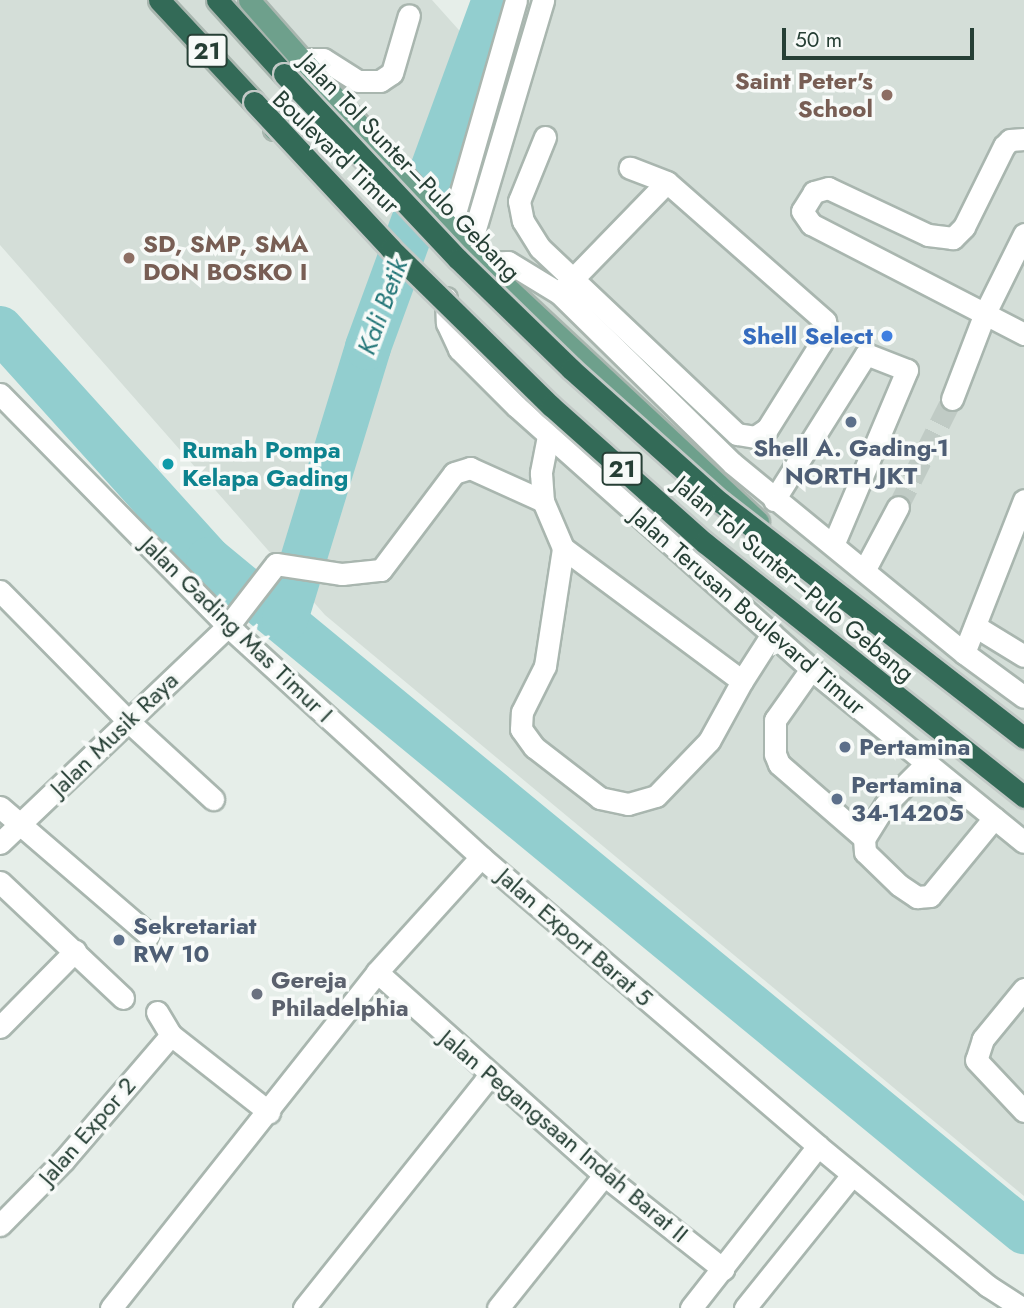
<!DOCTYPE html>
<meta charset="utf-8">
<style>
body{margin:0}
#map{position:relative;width:1024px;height:1308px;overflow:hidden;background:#e6eee9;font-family:Jost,sans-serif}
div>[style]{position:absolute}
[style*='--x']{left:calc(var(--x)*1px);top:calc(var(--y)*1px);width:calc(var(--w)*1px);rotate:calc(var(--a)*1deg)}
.built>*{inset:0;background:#d4ded8}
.river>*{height:46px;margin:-23px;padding:0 23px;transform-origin:23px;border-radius:23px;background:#92cecf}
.minor-tunnel>*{height:21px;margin-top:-10.5px;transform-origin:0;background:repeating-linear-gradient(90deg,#c0cbc5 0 21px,transparent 0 31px)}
.roads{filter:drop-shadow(2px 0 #a9b6af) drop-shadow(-2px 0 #a9b6af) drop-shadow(0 2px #a9b6af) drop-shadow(0 -2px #a9b6af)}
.minor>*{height:21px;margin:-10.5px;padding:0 10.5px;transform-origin:10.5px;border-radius:10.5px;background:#fff}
.major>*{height:21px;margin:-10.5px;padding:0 10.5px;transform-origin:10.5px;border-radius:10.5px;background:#6ea08c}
.highway>*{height:21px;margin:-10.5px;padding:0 10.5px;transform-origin:10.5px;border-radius:10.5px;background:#336a57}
.bridges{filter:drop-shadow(2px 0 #c2c9c6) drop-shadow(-2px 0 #c2c9c6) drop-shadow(0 2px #c2c9c6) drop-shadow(0 -2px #c2c9c6)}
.highway-bridge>*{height:21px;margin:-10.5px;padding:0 10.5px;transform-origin:10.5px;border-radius:10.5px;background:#336a57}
.dots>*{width:19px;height:19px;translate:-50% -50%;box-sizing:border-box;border:4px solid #f7faf8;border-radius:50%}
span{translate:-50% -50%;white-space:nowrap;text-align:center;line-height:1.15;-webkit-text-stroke:7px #f7faf8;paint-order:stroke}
.shield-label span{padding:2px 5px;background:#f7faf8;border:2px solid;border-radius:5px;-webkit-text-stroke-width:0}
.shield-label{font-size:23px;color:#263f35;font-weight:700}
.education-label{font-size:24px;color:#785e54;font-weight:700}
.right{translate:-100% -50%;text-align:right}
.left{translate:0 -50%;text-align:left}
.street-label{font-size:24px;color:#263f35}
.shop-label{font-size:24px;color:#366cbe;font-weight:700}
.service-label{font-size:24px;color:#4e5e75;font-weight:700}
.culture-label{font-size:24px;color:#0d838f;font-weight:700}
.worship-label{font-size:24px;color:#5b616d;font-weight:700}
.water-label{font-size:26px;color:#237678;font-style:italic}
.scale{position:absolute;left:782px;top:28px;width:192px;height:32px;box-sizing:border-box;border:4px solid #263f35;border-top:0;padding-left:9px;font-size:21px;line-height:24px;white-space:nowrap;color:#263f35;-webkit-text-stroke:5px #f7faf8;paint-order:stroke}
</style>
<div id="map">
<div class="built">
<i style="clip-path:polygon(0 0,432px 0,501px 77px,518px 0,1024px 0,1024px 1196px,325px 615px,0 245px)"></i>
</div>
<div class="river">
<i style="--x:0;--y:329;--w:312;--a:47.9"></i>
<i style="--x:209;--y:560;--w:1056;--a:39.47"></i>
<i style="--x:285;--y:619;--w:284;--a:-73"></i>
<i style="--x:368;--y:347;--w:370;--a:-69.9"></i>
</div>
<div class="minor-tunnel">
<i style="--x:898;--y:507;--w:121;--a:-63.4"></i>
</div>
<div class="roads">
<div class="minor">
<i style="--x:303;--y:59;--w:20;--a:0"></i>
<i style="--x:323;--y:59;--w:41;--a:32.2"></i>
<i style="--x:358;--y:81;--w:22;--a:0"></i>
<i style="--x:380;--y:81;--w:14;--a:-34"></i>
<i style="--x:392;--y:73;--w:60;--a:-73.7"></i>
<i style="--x:545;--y:137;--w:69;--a:112.1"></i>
<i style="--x:519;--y:201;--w:20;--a:79"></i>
<i style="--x:523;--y:221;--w:32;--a:58"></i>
<i style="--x:540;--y:248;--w:271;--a:43.4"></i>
<i style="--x:737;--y:434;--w:18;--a:9"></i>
<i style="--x:755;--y:437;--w:14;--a:-34"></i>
<i style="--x:767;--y:429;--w:102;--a:-57.9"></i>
<i style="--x:821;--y:343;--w:14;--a:-65"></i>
<i style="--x:827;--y:330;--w:9;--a:-103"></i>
<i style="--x:825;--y:321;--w:210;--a:-138.7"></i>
<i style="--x:1024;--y:139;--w:14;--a:176"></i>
<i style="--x:1010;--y:140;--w:8;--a:135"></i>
<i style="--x:1004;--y:146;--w:90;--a:116.3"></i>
<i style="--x:964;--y:227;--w:16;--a:135"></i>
<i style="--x:953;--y:238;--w:25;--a:-173"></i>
<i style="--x:928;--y:235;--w:110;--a:-154.8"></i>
<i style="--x:828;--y:188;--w:15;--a:164"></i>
<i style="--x:814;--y:192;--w:22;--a:122"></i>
<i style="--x:802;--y:211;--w:16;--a:55"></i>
<i style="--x:811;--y:224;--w:240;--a:27.3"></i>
<i style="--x:451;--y:227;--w:236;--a:-74"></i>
<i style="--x:469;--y:249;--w:260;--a:-73.4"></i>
<i style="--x:481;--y:263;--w:27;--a:-2"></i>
<i style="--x:508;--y:262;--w:60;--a:31.3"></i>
<i style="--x:559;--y:293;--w:243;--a:44.5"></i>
<i style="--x:732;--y:463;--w:300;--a:39.3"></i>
<i style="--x:964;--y:653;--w:74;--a:36.3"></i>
<i style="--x:563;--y:289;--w:149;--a:-45.8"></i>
<i style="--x:667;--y:182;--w:40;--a:-159"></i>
<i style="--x:446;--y:298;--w:25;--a:88"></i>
<i style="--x:447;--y:323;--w:29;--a:65"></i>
<i style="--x:459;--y:349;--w:81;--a:45"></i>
<i style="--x:516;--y:406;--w:395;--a:41.7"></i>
<i style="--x:811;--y:669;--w:274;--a:39.1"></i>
<i style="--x:0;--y:394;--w:325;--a:45.5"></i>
<i style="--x:228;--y:626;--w:343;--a:42.4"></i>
<i style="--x:481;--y:857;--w:444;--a:40.6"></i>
<i style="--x:818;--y:1146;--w:220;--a:39.5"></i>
<i style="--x:988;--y:1286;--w:40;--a:32.9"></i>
<i style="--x:952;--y:399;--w:92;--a:-69"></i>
<i style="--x:985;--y:313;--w:88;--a:-63.7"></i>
<i style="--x:548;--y:436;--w:38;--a:101"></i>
<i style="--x:541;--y:473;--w:28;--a:86"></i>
<i style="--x:543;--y:501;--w:51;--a:66.9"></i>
<i style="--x:563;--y:548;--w:223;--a:36.6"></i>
<i style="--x:742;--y:681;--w:68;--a:118.8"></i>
<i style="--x:709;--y:741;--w:76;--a:133.9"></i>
<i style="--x:656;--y:796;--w:29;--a:164"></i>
<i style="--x:628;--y:804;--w:29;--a:-168"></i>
<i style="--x:600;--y:798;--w:83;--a:-142.3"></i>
<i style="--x:534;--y:747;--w:22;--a:-126"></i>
<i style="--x:521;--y:729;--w:17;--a:-87"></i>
<i style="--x:522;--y:712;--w:51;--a:-63.4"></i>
<i style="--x:545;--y:666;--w:119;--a:-81.3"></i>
<i style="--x:774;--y:500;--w:173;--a:-57.8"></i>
<i style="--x:866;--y:354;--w:44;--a:21.3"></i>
<i style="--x:907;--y:370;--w:188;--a:112.9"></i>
<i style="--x:865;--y:569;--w:70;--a:-62"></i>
<i style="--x:0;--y:591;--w:181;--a:45.4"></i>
<i style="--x:127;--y:720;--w:117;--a:42.6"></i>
<i style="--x:975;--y:626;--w:57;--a:31.5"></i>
<i style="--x:964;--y:653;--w:164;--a:-68.6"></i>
<i style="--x:811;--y:669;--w:62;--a:125.2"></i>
<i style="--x:775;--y:720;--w:34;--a:90"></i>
<i style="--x:775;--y:754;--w:11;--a:68"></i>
<i style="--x:779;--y:764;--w:113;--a:41"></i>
<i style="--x:742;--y:681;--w:56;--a:-57.4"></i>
<i style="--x:926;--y:764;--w:58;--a:135"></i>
<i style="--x:885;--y:805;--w:39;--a:122"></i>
<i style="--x:864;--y:838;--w:14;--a:86"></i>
<i style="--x:865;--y:852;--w:47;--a:44.1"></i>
<i style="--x:899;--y:885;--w:22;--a:34"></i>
<i style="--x:917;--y:897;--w:13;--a:-4"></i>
<i style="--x:930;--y:896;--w:101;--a:-50.6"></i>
<i style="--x:0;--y:807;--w:196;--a:40.7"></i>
<i style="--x:0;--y:843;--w:315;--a:-43.6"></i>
<i style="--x:228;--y:626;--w:78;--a:-52.3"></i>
<i style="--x:276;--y:564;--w:67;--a:8.6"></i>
<i style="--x:342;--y:574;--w:39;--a:-6"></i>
<i style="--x:381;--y:570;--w:121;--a:-53"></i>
<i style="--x:454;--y:473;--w:17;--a:-17"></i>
<i style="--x:470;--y:468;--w:80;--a:24.3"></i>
<i style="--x:0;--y:882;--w:169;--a:43.3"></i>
<i style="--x:377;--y:972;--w:305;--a:41.8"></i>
<i style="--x:604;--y:1175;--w:152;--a:38.3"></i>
<i style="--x:1024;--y:989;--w:65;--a:129.4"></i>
<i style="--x:983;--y:1039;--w:22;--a:108"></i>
<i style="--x:976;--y:1060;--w:70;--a:46.7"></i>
<i style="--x:157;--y:1012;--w:27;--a:59"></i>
<i style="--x:171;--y:1035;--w:125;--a:38.2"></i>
<i style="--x:0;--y:1027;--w:107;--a:-45.4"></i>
<i style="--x:0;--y:1225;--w:90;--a:-45.5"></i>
<i style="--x:63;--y:1161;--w:166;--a:-49.4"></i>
<i style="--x:111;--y:1308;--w:429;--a:-51.6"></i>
<i style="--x:377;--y:972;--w:155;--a:-47.9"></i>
<i style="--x:304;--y:1308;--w:297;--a:-51.4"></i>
<i style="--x:498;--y:1308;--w:170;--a:-51.4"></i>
<i style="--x:691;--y:1308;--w:206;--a:-51.9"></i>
<i style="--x:745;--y:1308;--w:171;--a:-51.2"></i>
</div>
<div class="major">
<i style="--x:249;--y:0;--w:351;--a:48.6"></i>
<i style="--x:481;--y:263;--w:379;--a:43"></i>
<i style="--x:274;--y:129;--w:64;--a:-29.7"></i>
</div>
<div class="highway">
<i style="--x:159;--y:0;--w:139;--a:47"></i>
<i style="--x:217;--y:0;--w:100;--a:47.8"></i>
</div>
</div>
<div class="bridges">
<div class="highway-bridge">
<i style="--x:284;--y:74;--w:254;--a:46.8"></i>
<i style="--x:458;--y:259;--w:158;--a:44.2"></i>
<i style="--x:571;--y:369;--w:200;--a:41.8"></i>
<i style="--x:720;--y:502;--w:385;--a:37.8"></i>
<i style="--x:254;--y:102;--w:201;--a:47"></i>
<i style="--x:391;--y:249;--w:224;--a:44.5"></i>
<i style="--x:551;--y:406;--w:206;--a:41.7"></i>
<i style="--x:705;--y:543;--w:408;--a:38.5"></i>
</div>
</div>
<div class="dots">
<i style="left:887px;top:95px;background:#8d6e63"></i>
<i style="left:129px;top:258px;background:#8d6e63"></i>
<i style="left:887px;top:336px;background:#3f7fe0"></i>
<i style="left:851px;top:422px;background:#5c6f8a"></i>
<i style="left:168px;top:464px;background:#0f9aa8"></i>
<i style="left:845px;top:747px;background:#5c6f8a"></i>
<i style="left:837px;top:799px;background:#5c6f8a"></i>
<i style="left:119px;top:940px;background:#5c6f8a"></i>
<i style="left:257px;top:994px;background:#6b7280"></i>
</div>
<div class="shield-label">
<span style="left:207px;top:51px">21</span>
<span style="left:622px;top:469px">21</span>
</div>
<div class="education-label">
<span class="right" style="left:873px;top:95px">Saint Peter's<br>School</span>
<span class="left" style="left:143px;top:258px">SD, SMP, SMA<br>DON BOSKO I</span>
</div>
<div class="street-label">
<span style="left:336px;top:152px;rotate:44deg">Boulevard Timur</span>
<span style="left:410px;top:167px;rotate:46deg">Jalan Tol Sunter–Pulo Gebang</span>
<span style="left:794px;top:579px;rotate:40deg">Jalan Tol Sunter–Pulo Gebang</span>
<span style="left:748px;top:611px;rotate:41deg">Jalan Terusan Boulevard Timur</span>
<span style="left:237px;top:629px;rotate:44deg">Jalan Gading Mas Timur I</span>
<span style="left:114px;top:734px;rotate:-44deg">Jalan Musik Raya</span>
<span style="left:575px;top:937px;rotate:41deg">Jalan Export Barat 5</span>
<span style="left:87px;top:1131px;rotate:-49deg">Jalan Expor 2</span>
<span style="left:564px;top:1136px;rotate:40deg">Jalan Pegangsaan Indah Barat II</span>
</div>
<div class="shop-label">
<span class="right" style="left:873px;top:336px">Shell Select</span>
</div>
<div class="service-label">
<span style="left:851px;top:462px">Shell A. Gading-1<br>NORTH JKT</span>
<span class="left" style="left:859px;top:747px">Pertamina</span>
<span class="left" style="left:851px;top:799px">Pertamina<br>34-14205</span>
<span class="left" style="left:133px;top:940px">Sekretariat<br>RW 10</span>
</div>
<div class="culture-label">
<span class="left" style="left:182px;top:464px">Rumah Pompa<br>Kelapa Gading</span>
</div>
<div class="worship-label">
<span class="left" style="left:271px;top:994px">Gereja<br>Philadelphia</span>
</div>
<div class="water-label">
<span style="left:383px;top:307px;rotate:-70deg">Kali Betik</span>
</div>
<div class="scale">50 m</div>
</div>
